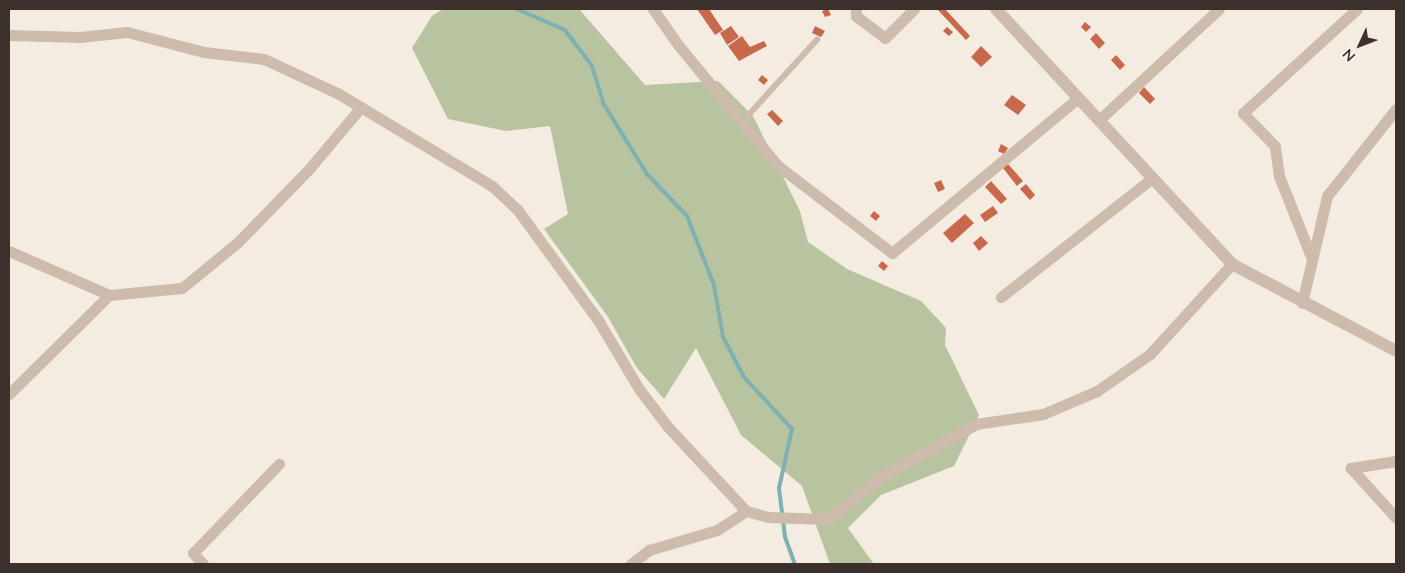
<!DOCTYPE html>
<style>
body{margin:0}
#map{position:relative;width:1405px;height:573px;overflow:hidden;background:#f4ebe1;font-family:Lato,sans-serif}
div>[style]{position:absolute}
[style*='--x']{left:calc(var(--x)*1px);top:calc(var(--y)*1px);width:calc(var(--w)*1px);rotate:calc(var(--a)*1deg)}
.green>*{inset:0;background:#b8c4a0}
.stream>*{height:4px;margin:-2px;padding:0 2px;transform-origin:2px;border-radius:2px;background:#7fb0b2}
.building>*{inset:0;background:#c8694b}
.service>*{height:5.5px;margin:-2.75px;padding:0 2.75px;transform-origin:2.75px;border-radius:2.75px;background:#cdbbac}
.minor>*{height:11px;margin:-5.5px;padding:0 5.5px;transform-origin:5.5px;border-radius:5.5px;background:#cdbbac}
.tertiary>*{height:12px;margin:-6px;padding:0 6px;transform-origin:6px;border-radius:6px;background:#cdbbac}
span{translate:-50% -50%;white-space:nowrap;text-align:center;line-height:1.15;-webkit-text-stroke:4px #fbf5ee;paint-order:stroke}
.frame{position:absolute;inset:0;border:10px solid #3b302b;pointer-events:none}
.north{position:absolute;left:1335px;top:20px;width:50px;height:50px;-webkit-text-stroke:4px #fbf5ee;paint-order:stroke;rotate:227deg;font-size:14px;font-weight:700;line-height:20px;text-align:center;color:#3b302b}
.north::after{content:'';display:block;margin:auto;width:18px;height:22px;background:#3b302b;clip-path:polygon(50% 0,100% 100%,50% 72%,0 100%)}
</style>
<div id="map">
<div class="green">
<i style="clip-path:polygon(443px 9px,579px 9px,645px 85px,718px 81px,753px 116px,800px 211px,808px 242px,847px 269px,921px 301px,946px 328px,945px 345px,979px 415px,954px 466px,881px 495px,848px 528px,874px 564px,830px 564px,802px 486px,741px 435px,696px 348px,664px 399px,637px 368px,608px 317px,544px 229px,568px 214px,550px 126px,506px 131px,448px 119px,412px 48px,432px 16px)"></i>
</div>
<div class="stream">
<i style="--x:517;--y:9;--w:52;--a:23.6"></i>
<i style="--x:565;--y:30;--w:45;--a:53.1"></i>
<i style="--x:592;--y:66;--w:39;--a:73"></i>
<i style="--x:603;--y:103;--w:84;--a:58.2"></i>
<i style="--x:647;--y:174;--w:58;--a:46.4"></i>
<i style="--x:687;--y:216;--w:74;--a:68.6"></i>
<i style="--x:714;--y:285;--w:53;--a:80.2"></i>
<i style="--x:723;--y:337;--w:45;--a:62.3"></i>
<i style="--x:744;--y:377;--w:71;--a:47.3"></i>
<i style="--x:792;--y:429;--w:60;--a:102.4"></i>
<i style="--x:779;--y:488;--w:49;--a:83"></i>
<i style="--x:785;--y:537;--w:29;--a:70"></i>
</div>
<div class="building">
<i style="clip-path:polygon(697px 9px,709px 9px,723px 30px,715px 35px)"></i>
<i style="clip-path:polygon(828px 9px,831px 15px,825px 17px,822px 11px)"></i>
<i style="clip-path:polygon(937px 9px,945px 9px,970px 36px,966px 40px)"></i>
<i style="clip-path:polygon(1085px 22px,1091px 27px,1086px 32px,1081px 27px)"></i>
<i style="clip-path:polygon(731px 26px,739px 37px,727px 45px,720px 33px)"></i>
<i style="clip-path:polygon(815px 26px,825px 31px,821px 37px,812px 33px)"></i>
<i style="clip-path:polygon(947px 27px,953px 32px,949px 36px,943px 31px)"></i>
<i style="clip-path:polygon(1096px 33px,1105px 43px,1099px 49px,1090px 39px)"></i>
<i style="clip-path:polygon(742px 36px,750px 47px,764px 41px,767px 46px,739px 61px,728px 46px)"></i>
<i style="clip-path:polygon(981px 46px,992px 57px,981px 67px,971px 57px)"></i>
<i style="clip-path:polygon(1116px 55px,1125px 65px,1120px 70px,1111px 60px)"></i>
<i style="clip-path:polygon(762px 75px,768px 80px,764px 85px,758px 80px)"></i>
<i style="clip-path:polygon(1144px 87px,1155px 99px,1150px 104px,1139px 93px)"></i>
<i style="clip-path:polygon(1012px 95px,1026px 105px,1018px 115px,1004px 105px)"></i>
<i style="clip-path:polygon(772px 110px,783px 121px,778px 126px,767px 114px)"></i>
<i style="clip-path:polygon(1001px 144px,1008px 148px,1004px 154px,998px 151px)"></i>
<i style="clip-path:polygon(1008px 164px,1023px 181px,1017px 186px,1003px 168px)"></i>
<i style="clip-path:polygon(941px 180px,945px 189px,938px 192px,934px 183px)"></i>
<i style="clip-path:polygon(991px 181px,1007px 199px,1001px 204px,985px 187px)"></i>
<i style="clip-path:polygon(1026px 184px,1035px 195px,1030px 200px,1020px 189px)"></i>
<i style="clip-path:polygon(993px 206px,998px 213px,985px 222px,980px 215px)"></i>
<i style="clip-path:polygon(874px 211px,880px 216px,876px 221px,870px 216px)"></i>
<i style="clip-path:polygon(965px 214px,974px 223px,952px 243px,943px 233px)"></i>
<i style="clip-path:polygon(981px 236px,988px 243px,979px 251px,973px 243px)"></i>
<i style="clip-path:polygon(882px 261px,888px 266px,884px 271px,878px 266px)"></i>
</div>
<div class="service">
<i style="--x:743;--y:121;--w:110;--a:-47.6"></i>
</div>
<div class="minor">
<i style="--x:653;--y:9;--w:45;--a:54.9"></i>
<i style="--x:679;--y:46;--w:154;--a:50.5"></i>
<i style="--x:777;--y:165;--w:145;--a:37.4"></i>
<i style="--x:892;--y:253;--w:242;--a:-39.8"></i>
<i style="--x:856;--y:9;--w:7;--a:90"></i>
<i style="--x:856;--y:16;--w:36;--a:37"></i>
<i style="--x:885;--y:38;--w:41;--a:-45"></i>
<i style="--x:9;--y:35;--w:71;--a:1.6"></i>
<i style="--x:80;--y:37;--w:47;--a:-6.1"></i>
<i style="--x:127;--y:32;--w:80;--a:14.6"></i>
<i style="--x:204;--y:52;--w:60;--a:6.7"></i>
<i style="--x:264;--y:59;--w:83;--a:25"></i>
<i style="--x:339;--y:94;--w:179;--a:31"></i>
<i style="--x:492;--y:186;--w:34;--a:43"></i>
<i style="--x:517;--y:209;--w:137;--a:53.9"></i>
<i style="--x:598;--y:320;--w:80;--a:59.3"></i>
<i style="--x:639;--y:389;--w:48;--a:52.7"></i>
<i style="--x:668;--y:427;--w:115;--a:47.1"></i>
<i style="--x:746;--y:511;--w:23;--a:15"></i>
<i style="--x:768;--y:517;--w:60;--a:1.9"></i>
<i style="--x:828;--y:519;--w:71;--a:-38.2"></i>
<i style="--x:884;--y:475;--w:105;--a:-29"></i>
<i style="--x:976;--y:424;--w:68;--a:-8.5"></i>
<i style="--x:1043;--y:414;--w:59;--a:-23.1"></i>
<i style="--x:1097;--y:391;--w:65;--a:-34.9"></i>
<i style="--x:1150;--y:354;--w:122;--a:-47.7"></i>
<i style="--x:1099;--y:120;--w:163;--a:-42.8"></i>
<i style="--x:9;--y:251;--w:109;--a:23.7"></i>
<i style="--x:109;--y:295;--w:73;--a:-5.5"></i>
<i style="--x:182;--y:288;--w:72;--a:-39.4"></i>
<i style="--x:238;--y:242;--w:102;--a:-45.8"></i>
<i style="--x:309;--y:169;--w:81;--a:-50"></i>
<i style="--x:1312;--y:259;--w:89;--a:-111.7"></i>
<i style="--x:1279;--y:176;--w:30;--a:-98"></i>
<i style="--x:1275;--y:146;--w:46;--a:-134.1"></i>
<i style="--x:1243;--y:113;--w:154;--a:-42.4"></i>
<i style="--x:1001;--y:297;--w:192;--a:-38.2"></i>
<i style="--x:1302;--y:303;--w:110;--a:-76.8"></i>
<i style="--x:1327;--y:196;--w:111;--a:-51.6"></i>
<i style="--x:9;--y:394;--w:141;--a:-44.7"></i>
<i style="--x:1396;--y:461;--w:46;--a:171.2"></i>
<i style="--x:1351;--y:468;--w:67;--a:48"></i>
<i style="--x:203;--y:564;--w:15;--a:-132"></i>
<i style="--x:193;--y:553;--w:124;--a:-46"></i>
<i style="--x:631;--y:564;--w:23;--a:-38"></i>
<i style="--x:649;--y:550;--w:71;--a:-16.4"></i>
<i style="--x:717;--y:530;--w:35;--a:-33"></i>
</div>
<div class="tertiary">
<i style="--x:996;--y:9;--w:347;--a:47.2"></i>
<i style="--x:1232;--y:264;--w:186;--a:27.9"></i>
</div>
<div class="frame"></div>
<div class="north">N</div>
</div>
